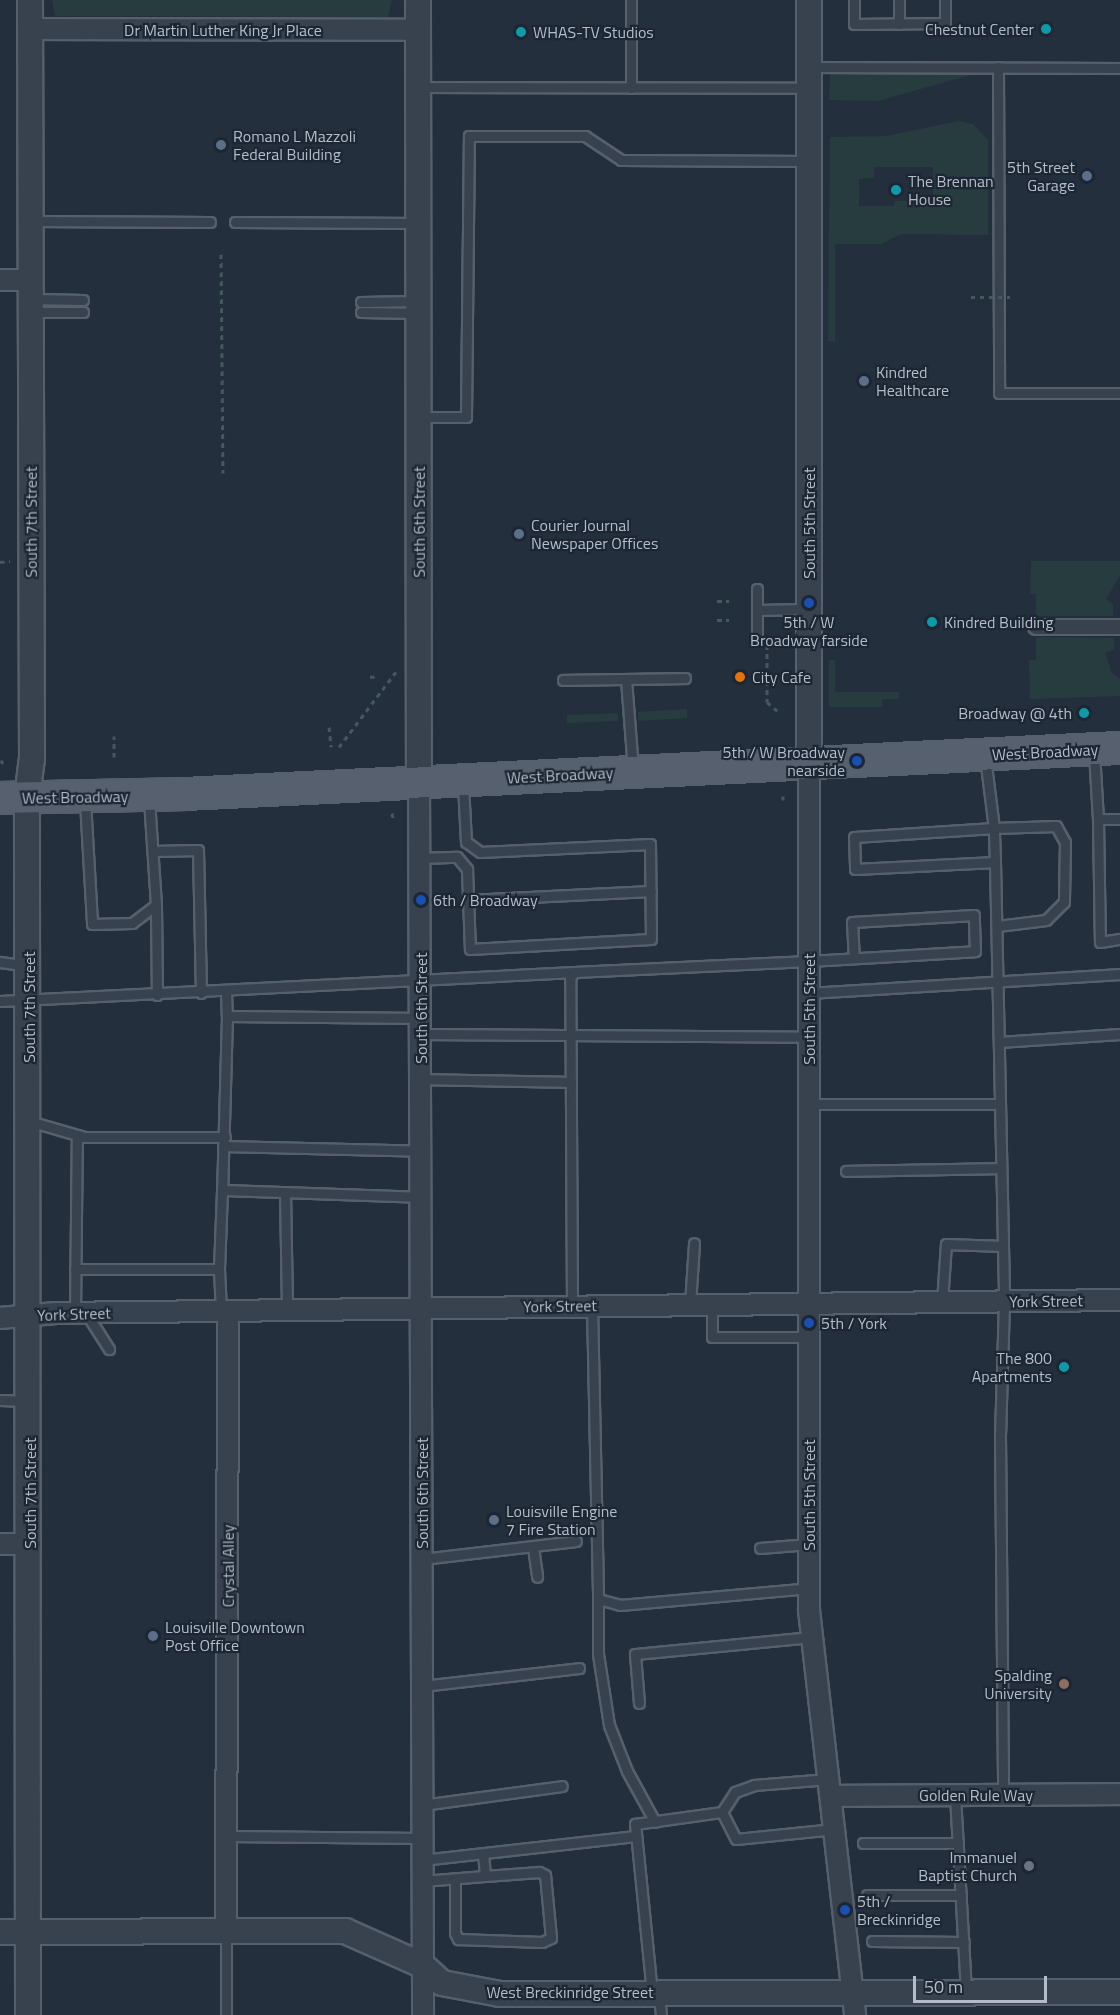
<!DOCTYPE html>
<style>
body{margin:0}
#map{position:relative;width:1120px;height:2015px;overflow:hidden;background:#242f3e;font-family:"Titillium Web",sans-serif}
div>[style]{position:absolute}
[style*='--x']{left:calc(var(--x)*1px);top:calc(var(--y)*1px);width:calc(var(--w)*1px);rotate:calc(var(--a)*1deg)}
.green>*{inset:0;background:#263c3f}
.path>*{height:3px;margin-top:-1.5px;transform-origin:0;background:repeating-linear-gradient(90deg,#44595c 0 4.5px,transparent 0 9px)}
.roads{filter:drop-shadow(2px 0 #565f6c) drop-shadow(-2px 0 #565f6c) drop-shadow(0 2px #565f6c) drop-shadow(0 -2px #565f6c)}
.service>*{height:9px;margin:-4.5px;padding:0 4.5px;transform-origin:4.5px;border-radius:4.5px;background:#38414e}
.pedestrian>*{height:14px;margin:-7px;padding:0 7px;transform-origin:7px;border-radius:7px;background:#38414e}
.minor>*{height:20px;margin:-10px;padding:0 10px;transform-origin:10px;border-radius:10px;background:#38414e}
.tertiary>*{height:24px;margin:-12px;padding:0 12px;transform-origin:12px;border-radius:12px;background:#38414e}
.primary>*{height:30px;margin:-15px;padding:0 15px;transform-origin:15px;border-radius:15px;background:#56606e}
.path-bridge>*{height:3px;margin-top:-1.5px;transform-origin:0;background:repeating-linear-gradient(90deg,#44595c 0 4.5px,transparent 0 9px)}
.dots>*{width:16px;height:16px;translate:-50% -50%;box-sizing:border-box;border:3px solid #1d2633;border-radius:50%}
span{translate:-50% -50%;white-space:nowrap;text-align:center;line-height:1.15;-webkit-text-stroke:4.5px #1d2633;paint-order:stroke}
.poi-label{font-size:16px;color:#b4bcc9}
.right{translate:-100% -50%;text-align:right}
.left{translate:0 -50%;text-align:left}
.street-label{font-size:16px;color:#b4bcc9}
.scale{position:absolute;left:913px;top:1976px;width:134px;height:27px;box-sizing:border-box;border:3px solid #b4bcc9;border-top:0;padding-left:8px;font-size:18px;line-height:21px;white-space:nowrap;color:#b4bcc9;-webkit-text-stroke:4px #1d2633;paint-order:stroke}
</style>
<div id="map">
<div class="green">
<i style="clip-path:polygon(52px 0,392px 0,388px 17px,55px 16px)"></i>
<i style="clip-path:polygon(830px 74px,974px 74px,878px 101px,829px 100px)"></i>
<i style="clip-path:polygon(evenodd,959px 121px,973px 124px,988px 140px,988px 235px,901px 234px,881px 244px,835px 244px,835px 341px,828px 341px,830px 137px,886px 136px,959px 121px,874px 167px,933px 167px,933px 206px,920px 206px,920px 201px,895px 201px,894px 206px,859px 206px,859px 179px,874px 178px,874px 167px)"></i>
<i style="clip-path:polygon(1120px 561px,1120px 576px,1106px 599px,1113px 605px,1113px 616px,1036px 616px,1036px 594px,1030px 594px,1031px 561px)"></i>
<i style="clip-path:polygon(1036px 637px,1114px 638px,1114px 650px,1105px 653px,1112px 673px,1120px 679px,1120px 696px,1030px 699px,1029px 660px,1036px 660px)"></i>
<i style="clip-path:polygon(829px 660px,835px 660px,835px 692px,899px 692px,899px 699px,882px 699px,882px 707px,829px 707px)"></i>
<i style="clip-path:polygon(687px 709px,687px 718px,638px 721px,638px 712px)"></i>
<i style="clip-path:polygon(618px 713px,618px 721px,567px 723px,567px 715px)"></i>
</div>
<div class="path">
<i style="--x:221;--y:254;--w:219;--a:89.5"></i>
<i style="--x:0;--y:562;--w:10;--a:-6"></i>
<i style="--x:717;--y:601;--w:12;--a:0"></i>
<i style="--x:717;--y:620;--w:12;--a:0"></i>
<i style="--x:767;--y:645;--w:57;--a:90"></i>
<i style="--x:767;--y:702;--w:16;--a:40"></i>
<i style="--x:370;--y:677;--w:9;--a:-6"></i>
<i style="--x:329;--y:727;--w:20;--a:84"></i>
<i style="--x:339;--y:747;--w:98;--a:-52.9"></i>
<i style="--x:114;--y:757;--w:21;--a:-90"></i>
<i style="--x:1;--y:760;--w:4;--a:63"></i>
<i style="--x:783;--y:796;--w:4;--a:90"></i>
<i style="--x:392;--y:813;--w:5;--a:79"></i>
</div>
<div class="roads">
<div class="service">
<i style="--x:631;--y:0;--w:88;--a:90"></i>
<i style="--x:854;--y:0;--w:24;--a:90"></i>
<i style="--x:854;--y:24;--w:91;--a:-0.6"></i>
<i style="--x:945;--y:23;--w:23;--a:-90"></i>
<i style="--x:899;--y:0;--w:24;--a:90"></i>
<i style="--x:810;--y:67;--w:310;--a:0.2"></i>
<i style="--x:998;--y:67;--w:326;--a:89.8"></i>
<i style="--x:999;--y:393;--w:121;--a:0"></i>
<i style="--x:418;--y:87;--w:391;--a:0.1"></i>
<i style="--x:33;--y:221;--w:177;--a:0.3"></i>
<i style="--x:235;--y:222;--w:182;--a:0.3"></i>
<i style="--x:32;--y:299;--w:51;--a:1.1"></i>
<i style="--x:361;--y:302;--w:56;--a:-1"></i>
<i style="--x:33;--y:312;--w:50;--a:0"></i>
<i style="--x:361;--y:312;--w:57;--a:1"></i>
<i style="--x:419;--y:417;--w:47;--a:0"></i>
<i style="--x:466;--y:417;--w:281;--a:-89.4"></i>
<i style="--x:469;--y:136;--w:116;--a:0"></i>
<i style="--x:585;--y:136;--w:43;--a:33.7"></i>
<i style="--x:621;--y:160;--w:188;--a:0.3"></i>
<i style="--x:757;--y:610;--w:50;--a:-1.1"></i>
<i style="--x:757;--y:635;--w:46;--a:-90"></i>
<i style="--x:626;--y:679;--w:90;--a:85.6"></i>
<i style="--x:563;--y:680;--w:122;--a:-0.9"></i>
<i style="--x:1094;--y:752;--w:67;--a:86.6"></i>
<i style="--x:985;--y:757;--w:72;--a:82.8"></i>
<i style="--x:994;--y:828;--w:140;--a:176.3"></i>
<i style="--x:854;--y:837;--w:32;--a:88"></i>
<i style="--x:855;--y:869;--w:140;--a:-2.9"></i>
<i style="--x:995;--y:862;--w:34;--a:-92"></i>
<i style="--x:994;--y:828;--w:62;--a:-1.8"></i>
<i style="--x:1056;--y:826;--w:18;--a:61"></i>
<i style="--x:1065;--y:842;--w:60;--a:91"></i>
<i style="--x:1064;--y:902;--w:25;--a:135"></i>
<i style="--x:1046;--y:920;--w:49;--a:173"></i>
<i style="--x:85;--y:801;--w:123;--a:86.7"></i>
<i style="--x:92;--y:924;--w:40;--a:-1.4"></i>
<i style="--x:132;--y:923;--w:30;--a:-37"></i>
<i style="--x:156;--y:905;--w:105;--a:-93.8"></i>
<i style="--x:1120;--y:819;--w:22;--a:180"></i>
<i style="--x:1098;--y:819;--w:123;--a:89.1"></i>
<i style="--x:1100;--y:942;--w:20;--a:-9"></i>
<i style="--x:153;--y:851;--w:45;--a:-1.3"></i>
<i style="--x:198;--y:850;--w:143;--a:88.8"></i>
<i style="--x:421;--y:858;--w:36;--a:-2"></i>
<i style="--x:457;--y:857;--w:16;--a:50"></i>
<i style="--x:467;--y:869;--w:80;--a:87.9"></i>
<i style="--x:470;--y:949;--w:181;--a:-3.2"></i>
<i style="--x:651;--y:939;--w:95;--a:-90.6"></i>
<i style="--x:650;--y:844;--w:170;--a:177.3"></i>
<i style="--x:480;--y:852;--w:17;--a:-144"></i>
<i style="--x:466;--y:842;--w:58;--a:-93"></i>
<i style="--x:995;--y:862;--w:440;--a:88.8"></i>
<i style="--x:1004;--y:1302;--w:133;--a:91.7"></i>
<i style="--x:1000;--y:1435;--w:360;--a:89.5"></i>
<i style="--x:468;--y:900;--w:183;--a:-2.8"></i>
<i style="--x:156;--y:905;--w:90;--a:89.4"></i>
<i style="--x:0;--y:962;--w:27;--a:8"></i>
<i style="--x:226;--y:992;--w:24;--a:88"></i>
<i style="--x:227;--y:1016;--w:194;--a:0.6"></i>
<i style="--x:809;--y:993;--w:312;--a:-3.5"></i>
<i style="--x:0;--y:1001;--w:575;--a:-2.89"></i>
<i style="--x:227;--y:1016;--w:174;--a:91.6"></i>
<i style="--x:222;--y:1190;--w:198;--a:2"></i>
<i style="--x:421;--y:1034;--w:388;--a:0.4"></i>
<i style="--x:999;--y:1042;--w:121;--a:-3.8"></i>
<i style="--x:421;--y:1079;--w:150;--a:1.1"></i>
<i style="--x:809;--y:1104;--w:191;--a:0"></i>
<i style="--x:29;--y:1121;--w:57;--a:16.2"></i>
<i style="--x:84;--y:1137;--w:141;--a:0"></i>
<i style="--x:223;--y:1146;--w:199;--a:1.4"></i>
<i style="--x:846;--y:1171;--w:155;--a:-1.1"></i>
<i style="--x:285;--y:1192;--w:119;--a:89"></i>
<i style="--x:75;--y:1269;--w:144;--a:0"></i>
<i style="--x:219;--y:1269;--w:42;--a:87.3"></i>
<i style="--x:219;--y:1269;--w:79;--a:-87.8"></i>
<i style="--x:942;--y:1302;--w:58;--a:-86.1"></i>
<i style="--x:946;--y:1244;--w:57;--a:2"></i>
<i style="--x:712;--y:1303;--w:34;--a:90"></i>
<i style="--x:712;--y:1337;--w:97;--a:0"></i>
<i style="--x:690;--y:1304;--w:61;--a:-86.2"></i>
<i style="--x:572;--y:1306;--w:328;--a:-90.3"></i>
<i style="--x:570;--y:978;--w:7;--a:-56"></i>
<i style="--x:574;--y:972;--w:235;--a:-2.7"></i>
<i style="--x:809;--y:961;--w:166;--a:-3.4"></i>
<i style="--x:975;--y:951;--w:36;--a:-92"></i>
<i style="--x:974;--y:915;--w:122;--a:176.7"></i>
<i style="--x:852;--y:922;--w:36;--a:87"></i>
<i style="--x:592;--y:1306;--w:293;--a:88.8"></i>
<i style="--x:598;--y:1599;--w:23;--a:15"></i>
<i style="--x:620;--y:1605;--w:190;--a:-5.1"></i>
<i style="--x:75;--y:1313;--w:178;--a:-89.4"></i>
<i style="--x:86;--y:1313;--w:43;--a:57.4"></i>
<i style="--x:0;--y:1400;--w:28;--a:2"></i>
<i style="--x:533;--y:1547;--w:30;--a:82"></i>
<i style="--x:760;--y:1548;--w:49;--a:-4.7"></i>
<i style="--x:422;--y:1559;--w:155;--a:-6.7"></i>
<i style="--x:598;--y:1599;--w:55;--a:90"></i>
<i style="--x:598;--y:1654;--w:72;--a:81.2"></i>
<i style="--x:609;--y:1725;--w:49;--a:68.6"></i>
<i style="--x:627;--y:1771;--w:58;--a:61.2"></i>
<i style="--x:422;--y:1686;--w:158;--a:-6.5"></i>
<i style="--x:639;--y:1703;--w:49;--a:-94.7"></i>
<i style="--x:635;--y:1654;--w:178;--a:-5.5"></i>
<i style="--x:955;--y:1795;--w:195;--a:86.8"></i>
<i style="--x:422;--y:1805;--w:141;--a:-7.7"></i>
<i style="--x:722;--y:1812;--w:30;--a:63"></i>
<i style="--x:736;--y:1839;--w:99;--a:-5.8"></i>
<i style="--x:227;--y:1836;--w:195;--a:0.6"></i>
<i style="--x:863;--y:1843;--w:95;--a:0"></i>
<i style="--x:422;--y:1860;--w:215;--a:-6.4"></i>
<i style="--x:422;--y:1881;--w:63;--a:-4.5"></i>
<i style="--x:485;--y:1876;--w:22;--a:-95"></i>
<i style="--x:455;--y:1881;--w:52;--a:90"></i>
<i style="--x:455;--y:1933;--w:7;--a:63"></i>
<i style="--x:458;--y:1939;--w:84;--a:2"></i>
<i style="--x:542;--y:1942;--w:10;--a:-24"></i>
<i style="--x:551;--y:1938;--w:63;--a:-95.4"></i>
<i style="--x:545;--y:1875;--w:7;--a:-153"></i>
<i style="--x:539;--y:1872;--w:54;--a:175.8"></i>
<i style="--x:867;--y:1895;--w:94;--a:0"></i>
<i style="--x:226;--y:1933;--w:82;--a:90"></i>
<i style="--x:872;--y:1941;--w:92;--a:0.6"></i>
<i style="--x:652;--y:1993;--w:170;--a:-95.7"></i>
<i style="--x:635;--y:1824;--w:88;--a:-7.9"></i>
<i style="--x:722;--y:1812;--w:24;--a:-57"></i>
<i style="--x:735;--y:1792;--w:20;--a:-20"></i>
<i style="--x:754;--y:1785;--w:75;--a:-4.6"></i>
<i style="--x:659;--y:1996;--w:19;--a:84"></i>
</div>
<div class="pedestrian">
<i style="--x:1036;--y:627;--w:84;--a:0"></i>
</div>
<div class="minor">
<i style="--x:30;--y:29;--w:388;--a:0.1"></i>
<i style="--x:0;--y:280;--w:30;--a:0"></i>
<i style="--x:809;--y:763;--w:847;--a:90"></i>
<i style="--x:809;--y:1610;--w:408;--a:83.5"></i>
<i style="--x:419;--y:781;--w:1234;--a:89.81"></i>
<i style="--x:0;--y:1318;--w:56;--a:-5.1"></i>
<i style="--x:56;--y:1313;--w:1064;--a:-0.7"></i>
<i style="--x:0;--y:1544;--w:30;--a:0"></i>
<i style="--x:831;--y:1796;--w:289;--a:-0.4"></i>
<i style="--x:226;--y:1929;--w:618;--a:-89.81"></i>
</div>
<div class="tertiary">
<i style="--x:418;--y:0;--w:781;--a:89.93"></i>
<i style="--x:809;--y:0;--w:763;--a:90"></i>
<i style="--x:0;--y:1932;--w:345;--a:-0.2"></i>
<i style="--x:345;--y:1931;--w:84;--a:23.8"></i>
<i style="--x:422;--y:1965;--w:27;--a:42"></i>
<i style="--x:442;--y:1983;--w:59;--a:10.7"></i>
<i style="--x:500;--y:1994;--w:620;--a:-0.18"></i>
<i style="--x:28;--y:2015;--w:1217;--a:-90.05"></i>
<i style="--x:27;--y:798;--w:38;--a:-83"></i>
<i style="--x:32;--y:760;--w:760;--a:-90.15"></i>
</div>
<div class="primary">
<i style="--x:0;--y:798;--w:185;--a:-1.2"></i>
<i style="--x:185;--y:794;--w:936;--a:-2.82"></i>
</div>
</div>
<div class="path-bridge">
<i style="--x:971;--y:297;--w:39;--a:0"></i>
</div>
<div class="dots">
<i style="left:1046px;top:29px;background:#0f9aa8"></i>
<i style="left:521px;top:32px;background:#0f9aa8"></i>
<i style="left:221px;top:145px;background:#5c6f8a"></i>
<i style="left:1087px;top:176px;background:#5c6f8a"></i>
<i style="left:896px;top:190px;background:#0f9aa8"></i>
<i style="left:864px;top:381px;background:#5c6f8a"></i>
<i style="left:519px;top:534px;background:#5c6f8a"></i>
<i style="left:809px;top:603px;background:#1a4fb4"></i>
<i style="left:932px;top:622px;background:#0f9aa8"></i>
<i style="left:740px;top:677px;background:#e8710a"></i>
<i style="left:1084px;top:713px;background:#0f9aa8"></i>
<i style="left:857px;top:761px;background:#1a4fb4"></i>
<i style="left:421px;top:900px;background:#1a4fb4"></i>
<i style="left:809px;top:1323px;background:#1a4fb4"></i>
<i style="left:1064px;top:1367px;background:#0f9aa8"></i>
<i style="left:494px;top:1520px;background:#5c6f8a"></i>
<i style="left:153px;top:1636px;background:#5c6f8a"></i>
<i style="left:1064px;top:1684px;background:#8d6e63"></i>
<i style="left:1029px;top:1866px;background:#6b7280"></i>
<i style="left:845px;top:1910px;background:#1a4fb4"></i>
</div>
<div class="poi-label">
<span class="right" style="left:1034px;top:29px">Chestnut Center</span>
<span class="left" style="left:533px;top:32px">WHAS-TV Studios</span>
<span class="left" style="left:233px;top:145px">Romano L Mazzoli<br>Federal Building</span>
<span class="right" style="left:1075px;top:176px">5th Street<br>Garage</span>
<span class="left" style="left:908px;top:190px">The Brennan<br>House</span>
<span class="left" style="left:876px;top:381px">Kindred<br>Healthcare</span>
<span class="left" style="left:531px;top:534px">Courier Journal<br>Newspaper Offices</span>
<span style="left:809px;top:631px">5th / W<br>Broadway farside</span>
<span class="left" style="left:944px;top:622px">Kindred Building</span>
<span class="left" style="left:752px;top:677px">City Cafe</span>
<span class="right" style="left:1072px;top:713px">Broadway @ 4th</span>
<span class="right" style="left:845px;top:761px">5th / W Broadway<br>nearside</span>
<span class="left" style="left:433px;top:900px">6th / Broadway</span>
<span class="left" style="left:821px;top:1323px">5th / York</span>
<span class="right" style="left:1052px;top:1367px">The 800<br>Apartments</span>
<span class="left" style="left:506px;top:1520px">Louisville Engine<br>7 Fire Station</span>
<span class="left" style="left:165px;top:1636px">Louisville Downtown<br>Post Office</span>
<span class="right" style="left:1052px;top:1684px">Spalding<br>University</span>
<span class="right" style="left:1017px;top:1866px">Immanuel<br>Baptist Church</span>
<span class="left" style="left:857px;top:1910px">5th /<br>Breckinridge</span>
</div>
<div class="street-label">
<span style="left:223px;top:30px">Dr Martin Luther King Jr Place</span>
<span style="left:31px;top:522px;rotate:-90deg">South 7th Street</span>
<span style="left:419px;top:522px;rotate:-90deg">South 6th Street</span>
<span style="left:809px;top:523px;rotate:-90deg">South 5th Street</span>
<span style="left:1045px;top:752px;rotate:-3deg">West Broadway</span>
<span style="left:560px;top:775px;rotate:-3deg">West Broadway</span>
<span style="left:75px;top:797px;rotate:-1deg">West Broadway</span>
<span style="left:29px;top:1007px;rotate:-90deg">South 7th Street</span>
<span style="left:421px;top:1008px;rotate:-90deg">South 6th Street</span>
<span style="left:809px;top:1009px;rotate:-90deg">South 5th Street</span>
<span style="left:1046px;top:1301px;rotate:-1deg">York Street</span>
<span style="left:560px;top:1306px;rotate:-1deg">York Street</span>
<span style="left:74px;top:1314px;rotate:-2deg">York Street</span>
<span style="left:30px;top:1493px;rotate:-90deg">South 7th Street</span>
<span style="left:422px;top:1493px;rotate:-90deg">South 6th Street</span>
<span style="left:809px;top:1495px;rotate:-90deg">South 5th Street</span>
<span style="left:228px;top:1566px;rotate:-90deg">Crystal Alley</span>
<span style="left:976px;top:1795px">Golden Rule Way</span>
<span style="left:570px;top:1992px">West Breckinridge Street</span>
</div>
<div class="scale">50 m</div>
</div>
